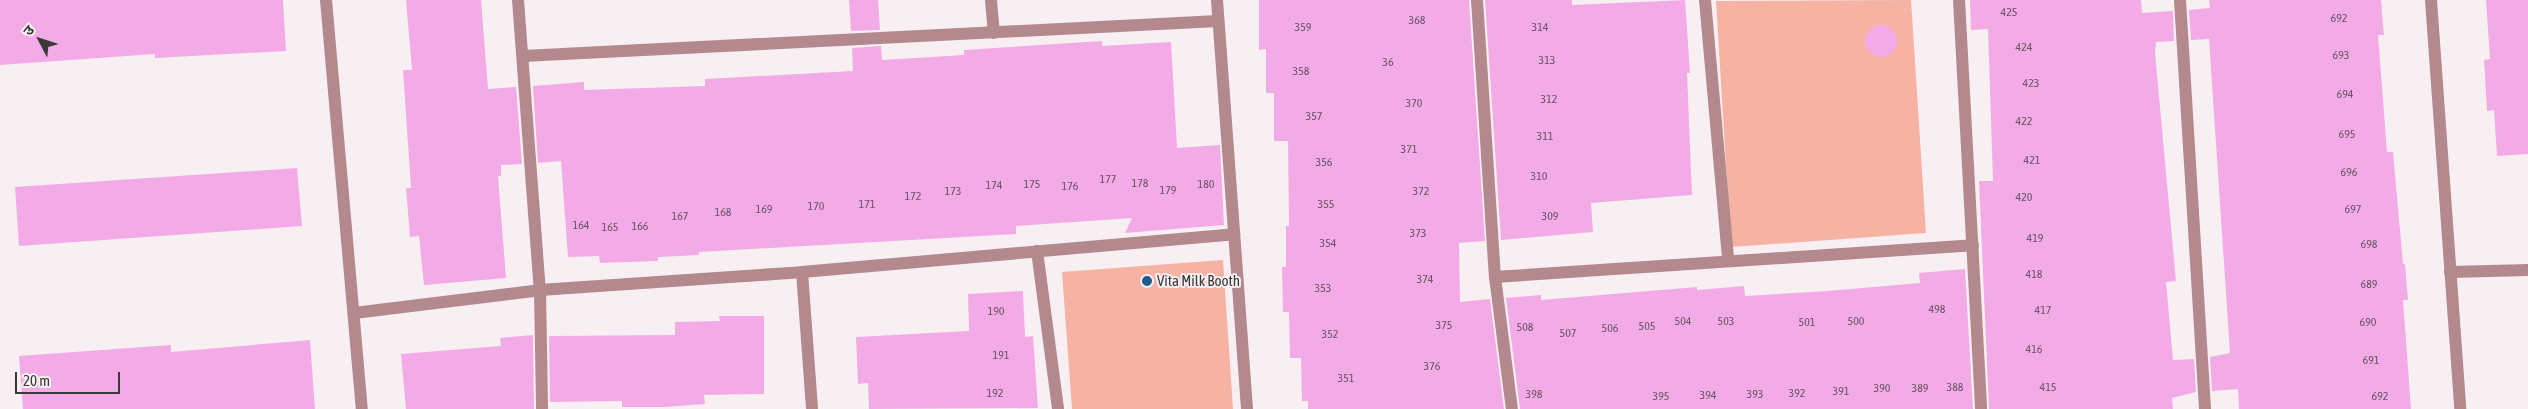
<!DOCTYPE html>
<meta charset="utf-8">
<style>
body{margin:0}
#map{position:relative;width:2528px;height:409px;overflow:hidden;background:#f7eff2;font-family:"Asap Condensed","Noto Sans Devanagari",sans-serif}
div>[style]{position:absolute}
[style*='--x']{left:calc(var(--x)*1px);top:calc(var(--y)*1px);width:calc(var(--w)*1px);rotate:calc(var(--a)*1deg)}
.green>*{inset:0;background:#f6b2a3}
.building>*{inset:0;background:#f3abe7}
.round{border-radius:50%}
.minor>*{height:12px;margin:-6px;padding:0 6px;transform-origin:6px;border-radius:6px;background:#b3898d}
.dots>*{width:14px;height:14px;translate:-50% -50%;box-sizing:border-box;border:2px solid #f7eff2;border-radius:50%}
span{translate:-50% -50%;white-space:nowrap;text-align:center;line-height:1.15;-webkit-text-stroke:4px #f7eff2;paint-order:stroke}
.number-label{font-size:12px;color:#695564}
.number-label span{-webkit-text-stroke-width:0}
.poi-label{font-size:15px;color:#3b3839}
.left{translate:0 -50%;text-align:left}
.north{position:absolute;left:15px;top:15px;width:50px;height:50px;-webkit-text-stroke:4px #f7eff2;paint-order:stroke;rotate:310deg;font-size:14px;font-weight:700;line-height:20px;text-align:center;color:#3b3839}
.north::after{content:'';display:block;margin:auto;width:18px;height:22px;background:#3b3839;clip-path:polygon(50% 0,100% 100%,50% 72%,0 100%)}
.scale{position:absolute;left:15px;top:372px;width:105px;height:22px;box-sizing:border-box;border:2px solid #3b3839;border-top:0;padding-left:6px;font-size:15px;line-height:18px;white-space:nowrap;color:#3b3839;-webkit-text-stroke:4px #f7eff2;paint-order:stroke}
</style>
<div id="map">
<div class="green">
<i style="clip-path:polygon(1911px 0,1926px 233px,1731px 247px,1716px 1px)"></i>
<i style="clip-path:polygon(1223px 260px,1233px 409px,1072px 409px,1062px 272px)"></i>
</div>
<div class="building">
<i style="clip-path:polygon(0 0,283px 0,286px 51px,155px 58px,155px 54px,0 65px)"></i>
<i style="clip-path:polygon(406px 0,481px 0,488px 89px,516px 87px,522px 164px,501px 165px,501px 176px,498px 176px,506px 278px,424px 285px,419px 236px,410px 237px,406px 188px,411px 188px,403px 70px,412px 70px)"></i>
<i style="clip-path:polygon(849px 0,878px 0,880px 30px,851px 31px)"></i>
<i style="clip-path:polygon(1259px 0,1469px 0,1485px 241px,1459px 243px,1460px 302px,1490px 299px,1504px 409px,1308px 409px,1308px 401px,1302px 401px,1301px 358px,1290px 358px,1289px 312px,1283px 312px,1282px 267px,1286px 267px,1286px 226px,1289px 226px,1288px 141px,1274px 141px,1274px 93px,1266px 93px,1266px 49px,1259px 50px)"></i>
<i style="clip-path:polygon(1485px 0,1572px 0,1572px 5px,1685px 0,1690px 73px,1687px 73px,1692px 195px,1591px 203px,1593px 232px,1501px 240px)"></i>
<i style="clip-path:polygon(1970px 0,2141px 0,2142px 13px,2173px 11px,2174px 41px,2156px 42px,2155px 53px,2176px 281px,2166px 282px,2173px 360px,2194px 359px,2196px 392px,2172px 398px,2173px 409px,1989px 409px,1979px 181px,1993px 181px,1988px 29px,1971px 30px)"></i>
<i style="clip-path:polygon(2209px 0,2381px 0,2384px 35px,2378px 35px,2387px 152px,2393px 152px,2403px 264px,2405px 264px,2408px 300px,2403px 300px,2411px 409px,2239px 409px,2238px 389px,2212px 391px,2210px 357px,2230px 353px,2209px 39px,2191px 40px,2189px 10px,2210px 8px)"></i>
<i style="clip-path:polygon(2486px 0,2528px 0,2528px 154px,2497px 156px,2494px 110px,2487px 111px,2484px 60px,2490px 59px)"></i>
<i class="round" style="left:1865px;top:25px;width:32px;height:32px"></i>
<i style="clip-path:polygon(1102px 41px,1102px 46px,1171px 42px,1177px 148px,1220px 145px,1224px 225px,1125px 233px,1132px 218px,1016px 226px,1016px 234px,699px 252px,699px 255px,658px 257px,658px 261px,600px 263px,599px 256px,568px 257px,561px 161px,538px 163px,533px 86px,584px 82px,584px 90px,705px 86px,705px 79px,853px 71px,852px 48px,881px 46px,882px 60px,964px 55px,964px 50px)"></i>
<i style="clip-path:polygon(297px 168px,302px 226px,19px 246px,15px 187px)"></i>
<i style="clip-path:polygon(1965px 269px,1973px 409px,1520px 409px,1506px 298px,1541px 295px,1541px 300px,1697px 287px,1697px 290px,1744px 286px,1745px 296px,1828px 291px,1920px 283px,1919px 273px)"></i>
<i style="clip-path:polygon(1023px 291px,1025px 337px,1033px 336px,1038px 408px,869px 409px,868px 383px,858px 384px,856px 337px,969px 331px,968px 294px)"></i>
<i style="clip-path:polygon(719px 316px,764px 316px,764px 394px,704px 395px,705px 404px,665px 407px,622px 407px,622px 401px,550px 402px,549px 336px,675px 335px,675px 322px,720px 321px)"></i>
<i style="clip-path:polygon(533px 335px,534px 409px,406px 409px,401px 354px,501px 346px,500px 338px)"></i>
<i style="clip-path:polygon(310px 340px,315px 409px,23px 409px,19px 356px,171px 345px,171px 352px)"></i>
</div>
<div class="minor">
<i style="--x:326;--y:0;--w:411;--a:85"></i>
<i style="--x:518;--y:0;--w:291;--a:85.7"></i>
<i style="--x:540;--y:290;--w:119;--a:89"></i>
<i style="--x:991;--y:0;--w:33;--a:85"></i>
<i style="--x:1217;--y:0;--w:410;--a:85.8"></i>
<i style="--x:1477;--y:0;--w:278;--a:86.3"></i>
<i style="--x:1495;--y:277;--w:133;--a:82.7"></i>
<i style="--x:1705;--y:0;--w:260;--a:84.9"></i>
<i style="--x:1959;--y:0;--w:410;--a:86.9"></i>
<i style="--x:2180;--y:0;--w:410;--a:86.5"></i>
<i style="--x:2431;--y:0;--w:410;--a:85.9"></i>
<i style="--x:523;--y:56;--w:696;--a:-2.88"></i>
<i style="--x:1037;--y:251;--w:159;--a:82.4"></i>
<i style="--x:802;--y:272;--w:137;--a:85.8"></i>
<i style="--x:2450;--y:272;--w:78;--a:-1.5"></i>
<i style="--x:1495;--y:277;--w:479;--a:-3.8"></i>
<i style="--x:354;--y:313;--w:187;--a:-7"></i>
<i style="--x:540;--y:290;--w:263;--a:-3.9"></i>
<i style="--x:802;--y:272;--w:434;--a:-5"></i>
</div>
<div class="dots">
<i style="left:1147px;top:281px;background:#215991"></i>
</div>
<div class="number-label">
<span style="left:2009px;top:13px">425</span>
<span style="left:2339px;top:19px">692</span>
<span style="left:1417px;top:21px">368</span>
<span style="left:1303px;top:28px">359</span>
<span style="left:1540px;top:28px">314</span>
<span style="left:2024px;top:48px">424</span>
<span style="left:2341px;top:56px">693</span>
<span style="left:1547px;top:61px">313</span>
<span style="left:1388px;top:63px">36</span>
<span style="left:1301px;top:72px">358</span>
<span style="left:2031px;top:84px">423</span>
<span style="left:2345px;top:95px">694</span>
<span style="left:1549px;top:100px">312</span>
<span style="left:1414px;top:104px">370</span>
<span style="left:1314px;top:117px">357</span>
<span style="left:2024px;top:122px">422</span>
<span style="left:2347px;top:135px">695</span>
<span style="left:1545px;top:137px">311</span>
<span style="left:1409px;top:150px">371</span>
<span style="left:2032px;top:161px">421</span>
<span style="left:1324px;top:163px">356</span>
<span style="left:2349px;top:173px">696</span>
<span style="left:1539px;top:177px">310</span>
<span style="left:1108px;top:180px">177</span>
<span style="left:1140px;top:184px">178</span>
<span style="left:1032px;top:185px">175</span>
<span style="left:1206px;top:185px">180</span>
<span style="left:994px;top:186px">174</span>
<span style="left:1070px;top:187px">176</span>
<span style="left:1168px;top:191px">179</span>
<span style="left:953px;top:192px">173</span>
<span style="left:1421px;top:192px">372</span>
<span style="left:913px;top:197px">172</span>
<span style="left:2024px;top:198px">420</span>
<span style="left:867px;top:205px">171</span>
<span style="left:1326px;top:205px">355</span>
<span style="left:816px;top:207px">170</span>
<span style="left:764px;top:210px">169</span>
<span style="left:2353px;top:210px">697</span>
<span style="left:723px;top:213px">168</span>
<span style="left:680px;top:217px">167</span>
<span style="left:1550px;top:217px">309</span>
<span style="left:581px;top:226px">164</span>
<span style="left:640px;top:227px">166</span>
<span style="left:610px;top:228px">165</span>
<span style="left:1418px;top:234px">373</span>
<span style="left:2035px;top:239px">419</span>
<span style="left:1328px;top:244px">354</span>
<span style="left:2369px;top:245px">698</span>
<span style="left:2034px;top:275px">418</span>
<span style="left:1425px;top:280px">374</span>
<span style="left:2369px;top:285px">689</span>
<span style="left:1323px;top:289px">353</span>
<span style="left:1937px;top:310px">498</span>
<span style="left:2043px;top:311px">417</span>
<span style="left:996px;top:312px">190</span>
<span style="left:1683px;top:322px">504</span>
<span style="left:1726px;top:322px">503</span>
<span style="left:1856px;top:322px">500</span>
<span style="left:1807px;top:323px">501</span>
<span style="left:2368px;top:323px">690</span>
<span style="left:1444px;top:326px">375</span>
<span style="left:1647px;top:327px">505</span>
<span style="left:1525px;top:328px">508</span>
<span style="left:1610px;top:329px">506</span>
<span style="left:1568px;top:334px">507</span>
<span style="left:1330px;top:335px">352</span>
<span style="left:2034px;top:350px">416</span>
<span style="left:1001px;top:356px">191</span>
<span style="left:2371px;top:361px">691</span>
<span style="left:1432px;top:367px">376</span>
<span style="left:1346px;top:379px">351</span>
<span style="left:1955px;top:388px">388</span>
<span style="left:2048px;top:388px">415</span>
<span style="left:1882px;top:389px">390</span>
<span style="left:1920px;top:389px">389</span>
<span style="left:1841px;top:392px">391</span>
<span style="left:995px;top:394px">192</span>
<span style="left:1797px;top:394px">392</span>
<span style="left:1534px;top:395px">398</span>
<span style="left:1755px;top:395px">393</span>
<span style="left:1708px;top:396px">394</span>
<span style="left:1661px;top:397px">395</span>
<span style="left:2380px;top:397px">692</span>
</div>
<div class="poi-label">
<span class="left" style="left:1157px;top:281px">Vita Milk Booth</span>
</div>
<div class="north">उ</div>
<div class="scale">20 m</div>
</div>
